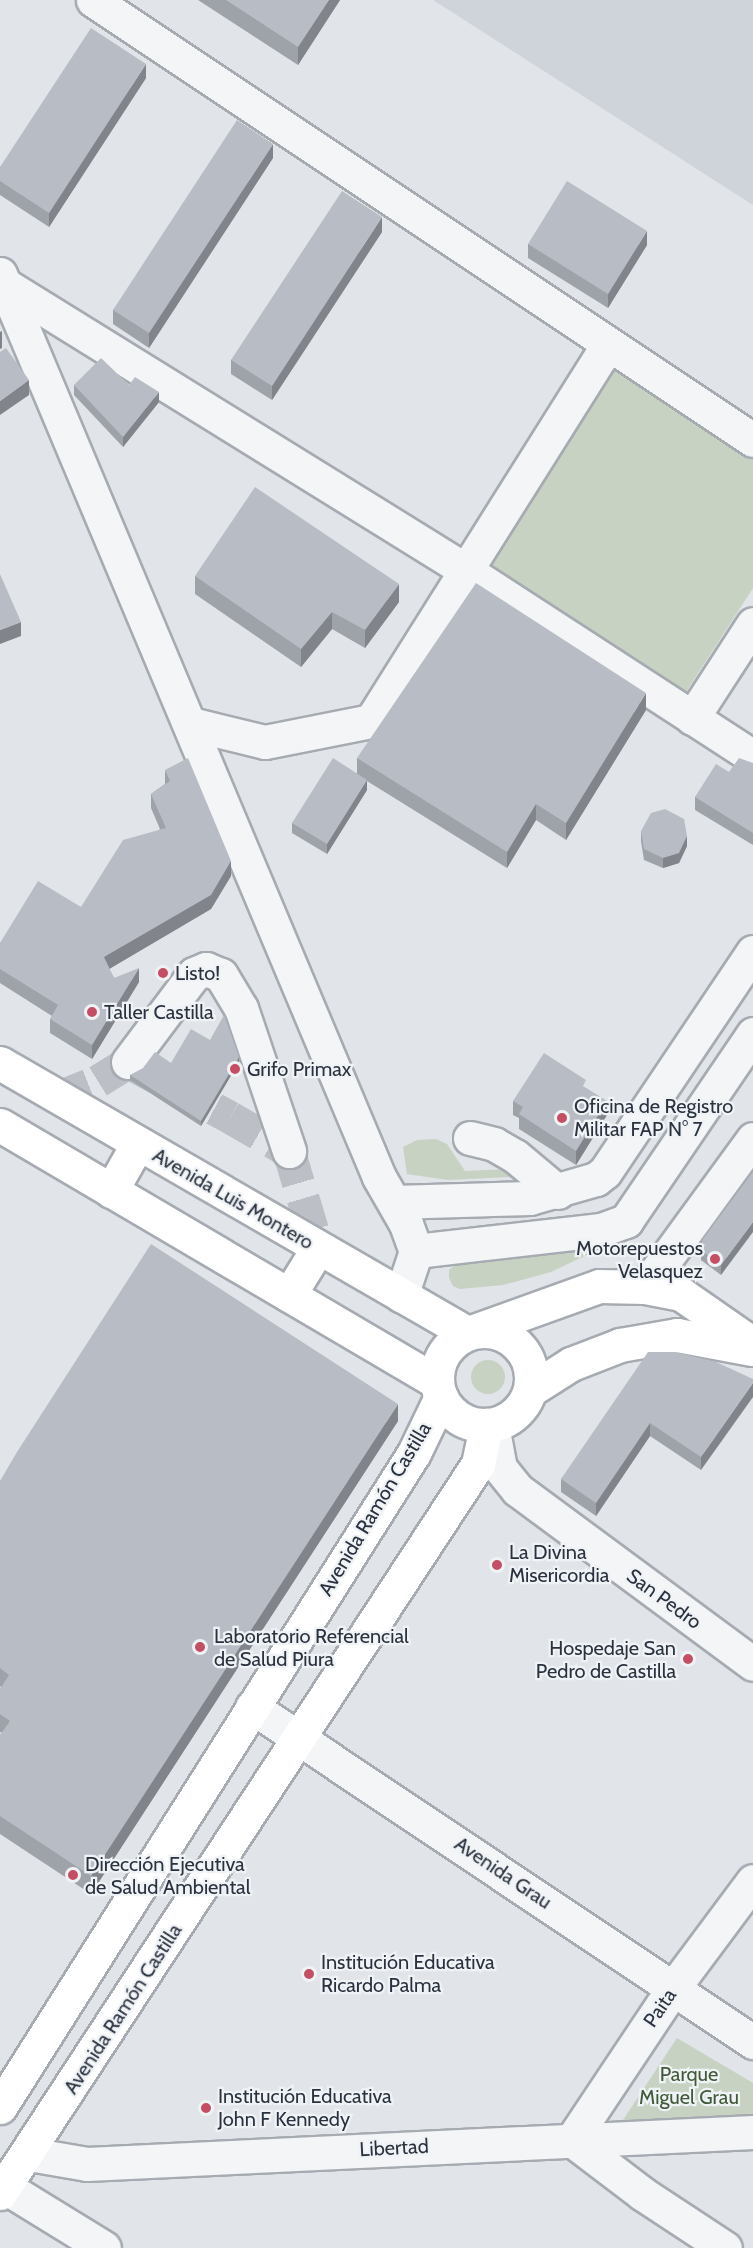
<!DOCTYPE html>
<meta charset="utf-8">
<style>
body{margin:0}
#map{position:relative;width:753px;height:2248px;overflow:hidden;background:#e1e4e8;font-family:Cabin,sans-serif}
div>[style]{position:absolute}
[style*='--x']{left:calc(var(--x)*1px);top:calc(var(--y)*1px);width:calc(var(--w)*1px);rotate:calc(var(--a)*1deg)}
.built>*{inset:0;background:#cfd3da}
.green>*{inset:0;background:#c7d2c3}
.round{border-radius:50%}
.minor-tunnel>*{height:33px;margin-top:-16.5px;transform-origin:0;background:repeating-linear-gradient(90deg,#bcc0c6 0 33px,transparent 0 49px)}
.roads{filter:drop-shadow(2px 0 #a6abb2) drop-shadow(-2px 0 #a6abb2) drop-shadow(0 2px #a6abb2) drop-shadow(0 -2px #a6abb2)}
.minor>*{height:33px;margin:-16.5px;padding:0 16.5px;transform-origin:16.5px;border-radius:16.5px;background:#f3f5f7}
.major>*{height:33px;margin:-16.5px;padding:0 16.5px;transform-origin:16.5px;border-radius:16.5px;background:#fff}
.major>.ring{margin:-16.5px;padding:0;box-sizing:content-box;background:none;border:33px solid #fff;border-radius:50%}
.wall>*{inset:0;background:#9ea3a9}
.shaded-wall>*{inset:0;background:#81848a}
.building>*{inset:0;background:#b8bdc5}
.dots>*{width:16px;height:16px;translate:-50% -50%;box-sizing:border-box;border:3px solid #f0f3f6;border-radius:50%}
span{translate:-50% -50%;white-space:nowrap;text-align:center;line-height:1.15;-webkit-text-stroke:4.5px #f0f3f6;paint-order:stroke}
.poi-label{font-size:20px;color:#2a323f}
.left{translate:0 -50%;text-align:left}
.right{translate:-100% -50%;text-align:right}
.street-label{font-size:20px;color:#2a323f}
.park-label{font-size:20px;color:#405a39}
</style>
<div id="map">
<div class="built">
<i style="clip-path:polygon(433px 0,753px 0,753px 205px,672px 153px)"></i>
</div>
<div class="green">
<i style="clip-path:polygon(618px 362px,753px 449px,753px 588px,684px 695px,486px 567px)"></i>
<i style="clip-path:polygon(436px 1139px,447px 1144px,465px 1171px,509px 1169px,511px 1174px,509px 1177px,448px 1180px,407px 1174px,403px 1147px,417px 1140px)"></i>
<i style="clip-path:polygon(614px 1242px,551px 1272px,503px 1285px,460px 1289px,453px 1286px,449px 1278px,449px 1270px,462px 1260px,566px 1252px)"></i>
<i class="round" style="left:471px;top:1360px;width:34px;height:34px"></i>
<i style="clip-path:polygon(677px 2038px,753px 2083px,753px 2121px,621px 2123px)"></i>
</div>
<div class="minor-tunnel">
<i style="--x:58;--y:1097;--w:43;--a:-21.8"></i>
<i style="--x:98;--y:1081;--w:36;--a:-32"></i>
<i style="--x:128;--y:1062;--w:116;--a:28.3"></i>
<i style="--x:230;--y:1117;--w:68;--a:30"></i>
<i style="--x:289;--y:1151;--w:101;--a:73.4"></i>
</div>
<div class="roads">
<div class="minor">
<i style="--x:93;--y:0;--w:793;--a:33.69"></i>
<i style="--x:0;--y:274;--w:979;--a:67.23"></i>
<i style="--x:379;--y:1177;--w:54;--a:60.1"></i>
<i style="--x:406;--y:1224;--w:29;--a:70"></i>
<i style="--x:416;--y:1251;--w:47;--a:108.4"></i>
<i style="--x:7;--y:286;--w:541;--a:31.78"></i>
<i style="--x:467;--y:571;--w:341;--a:33"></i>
<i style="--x:692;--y:718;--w:112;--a:-57"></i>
<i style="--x:191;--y:724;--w:76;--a:13.7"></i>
<i style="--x:265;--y:742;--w:108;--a:-11.2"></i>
<i style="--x:371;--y:721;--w:443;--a:-57.8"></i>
<i style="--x:128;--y:1062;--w:110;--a:-53.1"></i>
<i style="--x:194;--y:974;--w:13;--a:-23"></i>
<i style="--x:206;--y:969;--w:16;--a:22"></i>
<i style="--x:221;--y:975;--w:39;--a:59"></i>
<i style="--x:241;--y:1008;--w:151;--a:71.4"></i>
<i style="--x:470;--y:1138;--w:25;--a:14"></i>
<i style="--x:494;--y:1144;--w:24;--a:30"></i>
<i style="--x:515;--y:1156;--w:56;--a:39.9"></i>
<i style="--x:394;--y:1202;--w:136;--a:-1.7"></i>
<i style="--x:530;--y:1198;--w:69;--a:-16.1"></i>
<i style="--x:596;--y:1179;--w:11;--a:-38"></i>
<i style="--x:605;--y:1172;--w:265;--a:-56.1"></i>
<i style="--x:416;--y:1251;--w:186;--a:-6.5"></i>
<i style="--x:601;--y:1230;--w:27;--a:-20"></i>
<i style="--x:626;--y:1221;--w:226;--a:-55.8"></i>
<i style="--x:645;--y:1287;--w:183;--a:-53.9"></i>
<i style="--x:492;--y:1425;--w:44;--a:79.5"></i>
<i style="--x:500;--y:1468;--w:28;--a:51"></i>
<i style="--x:518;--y:1490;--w:292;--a:36.5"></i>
<i style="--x:252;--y:1707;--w:603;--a:33.77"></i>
<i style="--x:572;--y:2140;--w:184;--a:-56.3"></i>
<i style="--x:674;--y:1987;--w:132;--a:-53.3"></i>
<i style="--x:572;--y:2140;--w:89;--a:37.3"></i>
<i style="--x:643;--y:2194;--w:98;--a:33.4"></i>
<i style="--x:29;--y:2154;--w:59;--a:9.8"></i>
<i style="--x:87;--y:2164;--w:667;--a:-2.75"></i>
<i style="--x:5;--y:2187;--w:116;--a:31.6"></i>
</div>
<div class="major">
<i style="--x:0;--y:1063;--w:539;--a:30.03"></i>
<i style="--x:0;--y:1125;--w:507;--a:30.46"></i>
<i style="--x:111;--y:1191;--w:55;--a:-60.6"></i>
<i style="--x:289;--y:1295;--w:55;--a:-58.3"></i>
<i class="ring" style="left:437px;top:1331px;width:61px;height:61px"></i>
<i style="--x:474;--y:1331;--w:133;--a:-19.8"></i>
<i style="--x:599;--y:1286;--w:46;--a:1.2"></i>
<i style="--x:645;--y:1287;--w:37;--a:11"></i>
<i style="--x:681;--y:1294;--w:88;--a:34.8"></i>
<i style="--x:530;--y:1390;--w:49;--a:-32.4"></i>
<i style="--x:571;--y:1364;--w:53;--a:-21.2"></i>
<i style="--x:620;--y:1345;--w:58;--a:-10"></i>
<i style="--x:677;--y:1335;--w:76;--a:10.6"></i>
<i style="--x:0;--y:2107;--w:774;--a:-57.67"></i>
<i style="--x:414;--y:1453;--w:62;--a:-64.3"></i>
<i style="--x:0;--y:2193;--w:872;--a:-56.75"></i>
<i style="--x:478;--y:1464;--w:40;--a:-78"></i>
</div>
</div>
<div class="wall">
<i style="clip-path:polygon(198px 0,340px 0,298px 65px)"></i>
<i style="clip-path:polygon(146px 78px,49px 227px,0 195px,0 167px)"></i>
<i style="clip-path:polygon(273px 158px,149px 348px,113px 324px,113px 310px)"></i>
<i style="clip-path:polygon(382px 232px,272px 400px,231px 374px,231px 360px)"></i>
<i style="clip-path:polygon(528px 244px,647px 245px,608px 308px,528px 258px)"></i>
<i style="clip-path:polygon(74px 385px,129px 385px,159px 402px,123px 447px,74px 395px)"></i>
<i style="clip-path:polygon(195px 576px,399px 602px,365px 648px,332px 629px,301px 667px,195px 594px)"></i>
<i style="clip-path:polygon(646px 710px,566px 840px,536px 820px,507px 868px,367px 781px,367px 790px,327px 854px,292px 833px,292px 823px,357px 773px,357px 758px)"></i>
<i style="clip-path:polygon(753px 763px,753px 845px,695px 810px,695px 797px,729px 772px)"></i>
<i style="clip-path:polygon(165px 770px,231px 876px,211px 909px,109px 969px,114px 978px,139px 982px,92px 1059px,50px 1033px,50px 1019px,52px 1016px,0 983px,0 943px,81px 907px,160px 829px,151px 808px,151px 794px,165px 784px)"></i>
<i style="clip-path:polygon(641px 831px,687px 846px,679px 863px,663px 868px,644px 860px,641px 841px)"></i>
<i style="clip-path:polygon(239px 1062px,201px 1126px,130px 1080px,130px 1075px,171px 1063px)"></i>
<i style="clip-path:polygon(586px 1088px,607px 1115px,576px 1165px,519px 1129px,519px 1118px,513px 1115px,513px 1101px)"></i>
<i style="clip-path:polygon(753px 1172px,721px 1275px,701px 1260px,701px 1250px)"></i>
<i style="clip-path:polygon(716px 1362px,701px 1470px,650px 1436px,596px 1516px,561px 1492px,561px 1479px)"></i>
<i style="clip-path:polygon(398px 1421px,91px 1894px,0 1834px,0 1735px,2px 1733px,0 1732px,0 1689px,1px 1687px,0 1686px,0 1481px)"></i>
</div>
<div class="shaded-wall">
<i style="clip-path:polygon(329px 0,340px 0,298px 65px,298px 47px)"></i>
<i style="clip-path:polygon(146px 64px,146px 78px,49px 227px,49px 213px)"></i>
<i style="clip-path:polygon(273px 144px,273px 158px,149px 348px,149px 333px)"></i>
<i style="clip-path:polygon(382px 217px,382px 232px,272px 400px,272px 386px)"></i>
<i style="clip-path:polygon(647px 231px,647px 245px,608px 308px,608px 294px)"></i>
<i style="clip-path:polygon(2px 331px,2px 348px,0 349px,0 332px)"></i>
<i style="clip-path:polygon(29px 380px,29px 395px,0 415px,0 401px)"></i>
<i style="clip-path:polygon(159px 392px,159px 402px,123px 447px,123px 437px)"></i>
<i style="clip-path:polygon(399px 584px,399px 602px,365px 648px,365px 630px)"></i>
<i style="clip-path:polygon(332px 612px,332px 629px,301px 667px,301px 649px)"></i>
<i style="clip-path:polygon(21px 622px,21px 636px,0 644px,0 630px)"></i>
<i style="clip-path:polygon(646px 693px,646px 710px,566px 840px,566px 823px)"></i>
<i style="clip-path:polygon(367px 780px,367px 790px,327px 854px,327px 844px)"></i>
<i style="clip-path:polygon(536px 804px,536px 820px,507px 868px,507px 852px)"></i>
<i style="clip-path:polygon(687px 836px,687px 846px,679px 863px,663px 868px,663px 858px)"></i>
<i style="clip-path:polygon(231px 861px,231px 876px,211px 909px,104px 972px,104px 957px)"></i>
<i style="clip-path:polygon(139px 968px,139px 982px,92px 1059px,92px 1045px)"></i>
<i style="clip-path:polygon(239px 1057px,239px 1062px,201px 1126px,201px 1121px)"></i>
<i style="clip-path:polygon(607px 1101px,607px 1115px,576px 1165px,576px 1151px)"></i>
<i style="clip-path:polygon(753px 1222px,753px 1232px,721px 1275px,721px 1265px)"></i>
<i style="clip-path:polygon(753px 1383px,753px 1397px,701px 1470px,701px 1457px)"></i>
<i style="clip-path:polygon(398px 1404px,398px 1421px,91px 1894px,91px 1876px)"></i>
<i style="clip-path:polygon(650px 1423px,650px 1436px,596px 1516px,596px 1503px)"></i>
</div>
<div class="building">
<i style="clip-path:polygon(226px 0,329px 0,298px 47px)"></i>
<i style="clip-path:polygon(91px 28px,146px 64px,49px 213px,0 181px,0 167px)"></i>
<i style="clip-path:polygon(237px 120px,273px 144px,149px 333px,113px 310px)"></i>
<i style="clip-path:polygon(567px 181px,647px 231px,608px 294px,528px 244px)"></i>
<i style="clip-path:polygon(342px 191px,382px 217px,272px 386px,231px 360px)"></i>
<i style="clip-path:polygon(6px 348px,29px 380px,0 401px,0 352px)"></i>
<i style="clip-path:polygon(101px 358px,129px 385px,135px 377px,159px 392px,123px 437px,74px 385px)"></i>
<i style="clip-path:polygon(255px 487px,399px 584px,365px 630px,332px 612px,301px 649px,195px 576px)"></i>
<i style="clip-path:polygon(0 574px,21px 622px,0 630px)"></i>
<i style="clip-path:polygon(476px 583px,646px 693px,566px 823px,536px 804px,507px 852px,357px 758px)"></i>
<i style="clip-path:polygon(188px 758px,231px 861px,211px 895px,104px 957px,114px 978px,139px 968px,92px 1045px,50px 1019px,58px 1005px,0 969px,0 943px,38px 881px,81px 907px,123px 840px,166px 828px,151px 794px,170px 781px,165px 770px)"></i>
<i style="clip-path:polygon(333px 758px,367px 780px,327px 844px,292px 823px)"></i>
<i style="clip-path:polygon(739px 758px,753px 763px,753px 833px,695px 797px,716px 764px,729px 772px)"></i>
<i style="clip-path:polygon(665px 809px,684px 819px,687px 836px,679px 853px,663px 858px,644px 849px,641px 831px,651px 813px)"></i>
<i style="clip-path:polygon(224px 1015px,239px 1057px,201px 1121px,130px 1075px,143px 1068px,155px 1052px,171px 1063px,191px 1029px,210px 1040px)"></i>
<i style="clip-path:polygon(544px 1053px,586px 1080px,583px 1086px,607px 1101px,576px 1151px,519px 1114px,523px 1107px,513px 1101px)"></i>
<i style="clip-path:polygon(753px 1172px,753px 1222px,721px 1265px,701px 1250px,703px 1239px)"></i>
<i style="clip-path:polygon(151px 1244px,398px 1404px,91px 1876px,0 1816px,0 1735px,10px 1721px,0 1714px,0 1689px,9px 1675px,0 1668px,0 1481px,17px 1452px)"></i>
<i style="clip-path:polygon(648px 1352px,675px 1352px,716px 1362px,753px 1379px,753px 1383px,701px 1457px,650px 1423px,596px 1503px,561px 1479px)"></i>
</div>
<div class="dots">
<i style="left:163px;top:973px;background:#c44f64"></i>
<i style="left:92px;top:1012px;background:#c44f64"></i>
<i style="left:235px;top:1069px;background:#c44f64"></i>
<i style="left:562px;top:1118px;background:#c44f64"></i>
<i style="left:715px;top:1259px;background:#c44f64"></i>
<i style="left:497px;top:1565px;background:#c44f64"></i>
<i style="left:200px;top:1647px;background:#c44f64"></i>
<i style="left:688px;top:1659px;background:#c44f64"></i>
<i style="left:73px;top:1875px;background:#c44f64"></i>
<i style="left:309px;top:1974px;background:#c44f64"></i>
<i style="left:206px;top:2108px;background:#c44f64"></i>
</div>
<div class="poi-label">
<span class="left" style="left:175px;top:973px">Listo!</span>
<span class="left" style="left:104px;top:1012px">Taller Castilla</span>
<span class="left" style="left:247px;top:1069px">Grifo Primax</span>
<span class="left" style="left:574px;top:1118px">Oficina de Registro<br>Militar FAP N° 7</span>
<span class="right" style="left:703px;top:1260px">Motorepuestos<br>Velasquez</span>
<span class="left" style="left:509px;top:1564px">La Divina<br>Misericordia</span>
<span class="left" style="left:214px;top:1648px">Laboratorio Referencial<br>de Salud Piura</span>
<span class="right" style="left:676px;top:1660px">Hospedaje San<br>Pedro de Castilla</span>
<span class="left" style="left:85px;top:1876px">Dirección Ejecutiva<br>de Salud Ambiental</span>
<span class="left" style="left:321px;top:1974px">Institución Educativa<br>Ricardo Palma</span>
<span class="left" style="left:218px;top:2108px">Institución Educativa<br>John F Kennedy</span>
</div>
<div class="street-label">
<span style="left:233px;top:1199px;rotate:30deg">Avenida Luis Montero</span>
<span style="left:375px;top:1509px;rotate:-59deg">Avenida Ramón Castilla</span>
<span style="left:664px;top:1599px;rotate:36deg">San Pedro</span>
<span style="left:503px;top:1873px;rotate:34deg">Avenida Grau</span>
<span style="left:660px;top:2008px;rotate:-56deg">Paita</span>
<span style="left:123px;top:2009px;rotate:-57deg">Avenida Ramón Castilla</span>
<span style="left:394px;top:2148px;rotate:-3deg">Libertad</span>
</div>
<div class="park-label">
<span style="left:689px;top:2086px">Parque<br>Miguel Grau</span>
</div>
</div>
